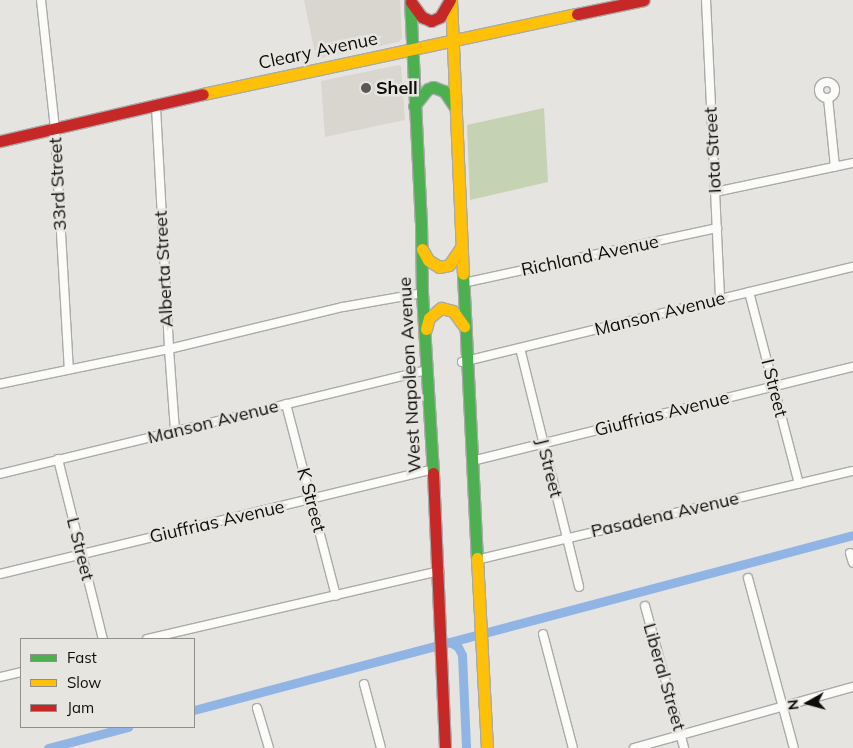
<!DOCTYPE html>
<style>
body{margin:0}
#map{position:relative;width:853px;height:748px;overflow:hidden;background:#e5e4e1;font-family:Mulish,sans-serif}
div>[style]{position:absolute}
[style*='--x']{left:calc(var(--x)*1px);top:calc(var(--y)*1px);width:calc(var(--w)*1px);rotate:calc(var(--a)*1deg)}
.built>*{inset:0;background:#d8d6cf}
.green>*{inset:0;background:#c6d2b4}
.canal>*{height:9px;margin:-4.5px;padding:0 4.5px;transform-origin:4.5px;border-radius:4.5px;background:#90b4e3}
.roads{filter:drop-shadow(1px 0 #aaaaa8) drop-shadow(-1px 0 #aaaaa8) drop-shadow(0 1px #aaaaa8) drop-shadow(0 -1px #aaaaa8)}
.street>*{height:8px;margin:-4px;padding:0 4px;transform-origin:4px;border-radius:4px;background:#fbfbfa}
.street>.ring{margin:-4px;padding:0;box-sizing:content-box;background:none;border:8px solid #fbfbfa;border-radius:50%}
.fast>*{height:11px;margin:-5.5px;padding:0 5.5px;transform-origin:5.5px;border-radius:5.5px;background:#4caf50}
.slow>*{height:11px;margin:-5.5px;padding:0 5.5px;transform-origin:5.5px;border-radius:5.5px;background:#ffc107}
.jam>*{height:11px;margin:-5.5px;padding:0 5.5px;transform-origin:5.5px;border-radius:5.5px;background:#c62828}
.dots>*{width:14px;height:14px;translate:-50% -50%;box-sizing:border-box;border:2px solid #e6e5e0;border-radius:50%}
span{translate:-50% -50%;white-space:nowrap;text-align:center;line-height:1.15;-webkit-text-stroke:5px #e6e5e0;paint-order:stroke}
.street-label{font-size:18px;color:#0e0d0c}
.poi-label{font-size:18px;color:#0e0d0c;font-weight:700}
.left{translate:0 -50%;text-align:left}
.legend{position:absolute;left:20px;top:638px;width:175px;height:90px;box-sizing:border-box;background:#e6e5e0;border:1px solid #908f8b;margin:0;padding:6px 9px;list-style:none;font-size:15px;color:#0e0d0c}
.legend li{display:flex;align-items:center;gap:10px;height:25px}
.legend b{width:25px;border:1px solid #908f8b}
.north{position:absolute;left:783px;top:678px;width:50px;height:50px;-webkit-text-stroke:4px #e6e5e0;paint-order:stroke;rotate:263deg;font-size:14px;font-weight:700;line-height:20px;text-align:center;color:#0e0d0c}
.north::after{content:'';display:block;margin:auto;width:18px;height:22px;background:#0e0d0c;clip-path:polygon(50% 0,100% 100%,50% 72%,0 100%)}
</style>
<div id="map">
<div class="built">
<i style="clip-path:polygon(304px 0,400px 0,402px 38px,399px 42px,316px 59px)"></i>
<i style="clip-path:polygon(399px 65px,401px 66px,405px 120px,325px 137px,321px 81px)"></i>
</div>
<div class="green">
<i style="clip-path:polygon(544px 108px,548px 182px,470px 200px,467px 125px)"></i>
</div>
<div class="canal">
<i style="--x:450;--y:642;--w:9;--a:32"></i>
<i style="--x:458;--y:647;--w:9;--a:63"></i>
<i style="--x:462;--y:655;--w:93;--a:87.5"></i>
<i style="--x:194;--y:710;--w:682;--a:-14.87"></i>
<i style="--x:48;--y:748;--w:83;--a:-14.7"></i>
</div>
<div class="roads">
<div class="street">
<i style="--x:41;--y:0;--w:130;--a:83.8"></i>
<i style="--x:55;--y:129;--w:240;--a:86.7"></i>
<i style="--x:706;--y:0;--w:300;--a:87.3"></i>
<i class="ring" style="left:819px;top:82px;width:8px;height:8px"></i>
<i style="--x:828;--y:98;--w:69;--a:84.2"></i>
<i style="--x:156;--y:107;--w:242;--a:86.9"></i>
<i style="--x:169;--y:349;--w:82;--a:85.8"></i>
<i style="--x:715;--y:192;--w:141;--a:-11.9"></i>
<i style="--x:463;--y:283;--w:260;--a:-12.2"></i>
<i style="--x:749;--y:292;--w:198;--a:75.4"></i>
<i style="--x:520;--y:348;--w:246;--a:76.1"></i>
<i style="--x:462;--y:362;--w:402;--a:-13.7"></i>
<i style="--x:0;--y:384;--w:173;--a:-11.7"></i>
<i style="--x:169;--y:349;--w:179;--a:-13.6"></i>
<i style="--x:343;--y:307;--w:80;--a:-10"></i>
<i style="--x:286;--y:404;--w:198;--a:75.4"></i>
<i style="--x:58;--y:459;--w:186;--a:76"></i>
<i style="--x:472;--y:461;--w:392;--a:-13.9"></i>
<i style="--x:0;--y:474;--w:439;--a:-13.7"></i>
<i style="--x:850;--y:553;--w:10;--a:73"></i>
<i style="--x:476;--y:560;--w:387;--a:-13.3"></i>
<i style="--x:0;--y:574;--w:446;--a:-13.6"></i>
<i style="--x:748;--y:578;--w:176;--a:74.9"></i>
<i style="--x:645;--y:606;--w:147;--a:74.6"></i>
<i style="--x:543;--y:634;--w:118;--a:75.3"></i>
<i style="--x:147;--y:639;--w:300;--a:-13.1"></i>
<i style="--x:0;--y:677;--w:22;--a:-13"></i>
<i style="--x:364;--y:684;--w:66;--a:75.1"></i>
<i style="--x:257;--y:708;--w:42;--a:73.3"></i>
<i style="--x:634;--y:748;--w:227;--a:-15.6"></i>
</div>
<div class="fast">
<i style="--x:410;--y:0;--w:222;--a:87.2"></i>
<i style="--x:421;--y:222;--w:71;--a:89.2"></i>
<i style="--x:422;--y:293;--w:180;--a:86.5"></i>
<i style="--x:414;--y:106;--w:22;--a:-51"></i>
<i style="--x:428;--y:89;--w:5;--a:-22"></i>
<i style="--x:433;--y:87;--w:12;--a:20"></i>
<i style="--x:444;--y:91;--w:18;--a:56"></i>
<i style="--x:463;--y:274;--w:284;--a:87.2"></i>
</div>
<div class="slow">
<i style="--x:451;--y:0;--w:274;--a:87.5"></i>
<i style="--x:203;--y:94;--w:382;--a:-12.1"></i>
<i style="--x:422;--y:249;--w:13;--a:61"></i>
<i style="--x:428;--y:260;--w:13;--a:32"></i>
<i style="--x:439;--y:267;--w:10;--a:-11"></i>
<i style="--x:449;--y:265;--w:22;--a:-56"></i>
<i style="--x:426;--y:329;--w:11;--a:-75"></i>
<i style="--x:429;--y:318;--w:16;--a:-40"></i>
<i style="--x:441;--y:308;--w:12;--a:14"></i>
<i style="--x:453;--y:311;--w:19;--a:54"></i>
<i style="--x:477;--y:558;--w:190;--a:87"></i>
</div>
<div class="jam">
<i style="--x:411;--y:2;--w:19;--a:54"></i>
<i style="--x:422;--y:17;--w:10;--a:24"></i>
<i style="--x:431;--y:21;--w:10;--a:-24"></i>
<i style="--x:440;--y:17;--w:20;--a:-60"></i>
<i style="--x:577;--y:14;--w:68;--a:-11.8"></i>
<i style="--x:0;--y:141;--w:208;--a:-13"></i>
<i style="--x:433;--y:473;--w:275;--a:87.5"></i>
</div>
</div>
<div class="dots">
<i style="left:366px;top:88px;background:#595857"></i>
</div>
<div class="street-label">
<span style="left:318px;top:51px;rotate:-12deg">Cleary Avenue</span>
<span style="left:713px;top:150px;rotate:-93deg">Iota Street</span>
<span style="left:58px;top:184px;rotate:-93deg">33rd Street</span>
<span style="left:590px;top:256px;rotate:-12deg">Richland Avenue</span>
<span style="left:164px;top:269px;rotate:-93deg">Alberta Street</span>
<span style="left:660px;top:314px;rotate:-14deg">Manson Avenue</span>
<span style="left:410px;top:375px;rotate:-93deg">West Napoleon Avenue</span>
<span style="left:774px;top:388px;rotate:76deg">I Street</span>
<span style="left:662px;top:414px;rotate:-14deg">Giuffrias Avenue</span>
<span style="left:213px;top:422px;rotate:-14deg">Manson Avenue</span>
<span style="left:549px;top:468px;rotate:76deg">J Street</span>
<span style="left:311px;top:500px;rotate:75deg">K Street</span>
<span style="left:665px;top:515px;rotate:-13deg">Pasadena Avenue</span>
<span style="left:217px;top:522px;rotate:-13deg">Giuffrias Avenue</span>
<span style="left:80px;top:549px;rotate:76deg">L Street</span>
<span style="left:664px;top:677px;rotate:74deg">Liberal Street</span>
</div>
<div class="poi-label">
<span class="left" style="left:376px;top:88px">Shell</span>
</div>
<ul class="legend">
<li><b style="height:6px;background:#4caf50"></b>Fast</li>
<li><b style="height:6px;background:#ffc107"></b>Slow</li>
<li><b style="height:6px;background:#c62828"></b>Jam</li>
</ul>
<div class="north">N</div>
</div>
